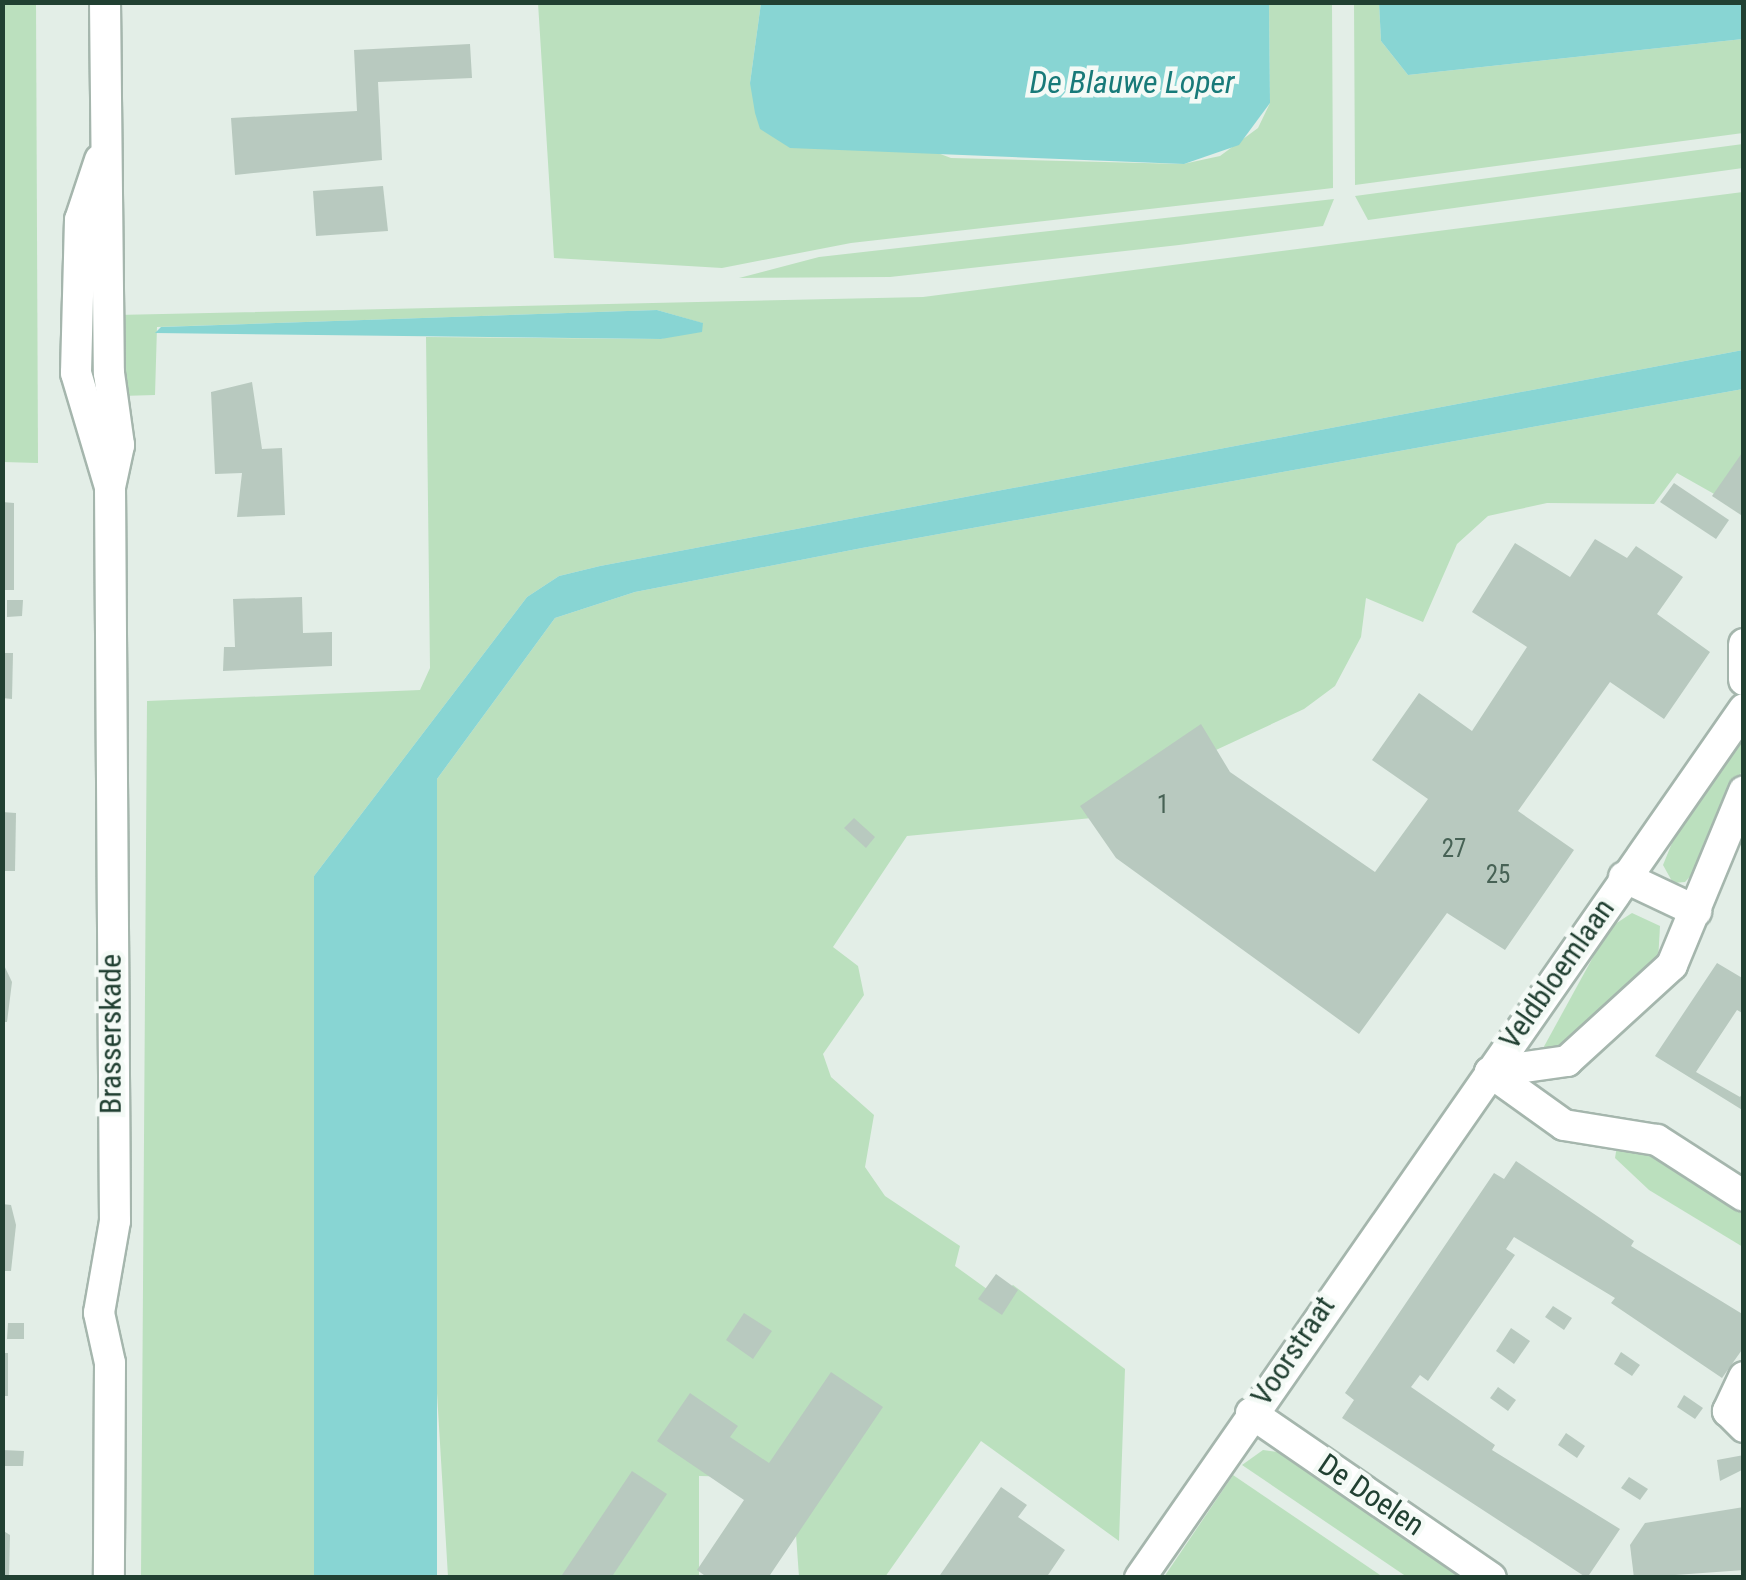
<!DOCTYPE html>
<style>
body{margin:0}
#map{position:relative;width:1746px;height:1580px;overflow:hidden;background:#e3eee7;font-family:"Roboto Condensed",sans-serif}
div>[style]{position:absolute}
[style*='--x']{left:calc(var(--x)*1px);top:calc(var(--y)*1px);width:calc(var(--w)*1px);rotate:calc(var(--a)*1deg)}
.green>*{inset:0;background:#bbe0be}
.water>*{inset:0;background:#88d5d3}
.building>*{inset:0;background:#b8c9bf}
.roads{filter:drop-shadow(2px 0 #a5b6ad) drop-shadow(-2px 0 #a5b6ad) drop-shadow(0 2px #a5b6ad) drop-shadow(0 -2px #a5b6ad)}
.minor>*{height:30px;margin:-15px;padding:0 15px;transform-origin:15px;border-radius:15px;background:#fff}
span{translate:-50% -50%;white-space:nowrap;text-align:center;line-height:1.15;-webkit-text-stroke:9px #f4faf6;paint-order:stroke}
.number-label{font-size:25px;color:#476255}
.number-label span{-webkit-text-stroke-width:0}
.street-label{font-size:30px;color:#214032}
.water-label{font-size:32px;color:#187a79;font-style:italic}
.frame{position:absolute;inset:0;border:5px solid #214032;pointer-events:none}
</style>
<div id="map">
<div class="green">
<i style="clip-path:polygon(3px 2px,36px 3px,38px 463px,3px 462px)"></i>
<i style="clip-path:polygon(538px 3px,761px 3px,750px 83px,951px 158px,1183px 164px,1220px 156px,1258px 128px,1270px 103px,1269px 3px,1332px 3px,1333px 188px,851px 243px,722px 268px,554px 258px)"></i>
<i style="clip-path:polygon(1354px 3px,1379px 3px,1381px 41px,1408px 75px,1743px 39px,1743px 133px,1355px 185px)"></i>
<i style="clip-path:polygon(1743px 144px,1743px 168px,1368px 220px,1355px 196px)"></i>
<i style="clip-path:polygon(1743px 192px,1743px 350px,600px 566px,559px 576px,527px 597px,314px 876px,314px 1577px,141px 1577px,147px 701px,420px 690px,430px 668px,426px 337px,661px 339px,702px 323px,657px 310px,157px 327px,155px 395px,121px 396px,116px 315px,923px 297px)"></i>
<i style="clip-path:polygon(1334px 199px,1323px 226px,1179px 245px,890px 277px,739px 278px,819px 257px)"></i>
<i style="clip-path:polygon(1743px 389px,1743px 459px,1716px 495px,1677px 473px,1654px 504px,1547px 503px,1488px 516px,1457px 544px,1423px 622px,1366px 598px,1361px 637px,1335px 686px,1304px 709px,1145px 783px,1102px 817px,907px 836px,833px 947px,858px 966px,864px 995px,823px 1054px,831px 1077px,874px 1115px,865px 1167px,885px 1196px,960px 1246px,955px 1266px,998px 1297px,1013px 1285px,1125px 1369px,1119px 1541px,981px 1441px,885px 1577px,799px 1577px,792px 1478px,699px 1476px,699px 1577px,448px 1577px,434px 1343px,437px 779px,555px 618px,635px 592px,862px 548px)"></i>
<i style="clip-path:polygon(1743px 739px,1743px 768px,1700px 866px,1685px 882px,1673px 883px,1663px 865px,1681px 821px)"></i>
<i style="clip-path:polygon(1632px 913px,1660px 926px,1658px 961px,1556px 1053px,1541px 1052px,1609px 928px)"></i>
<i style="clip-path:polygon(1617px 1146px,1660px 1159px,1736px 1208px,1743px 1215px,1743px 1247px,1649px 1190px,1615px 1158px)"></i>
<i style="clip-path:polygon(1263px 1450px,1278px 1452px,1460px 1577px,1407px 1577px,1242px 1465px)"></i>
<i style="clip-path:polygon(1233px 1475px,1383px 1577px,1164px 1577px)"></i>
</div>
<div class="water">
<i style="clip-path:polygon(761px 3px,1269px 3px,1270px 103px,1239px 145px,1184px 164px,790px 148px,760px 129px,755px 113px,750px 83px)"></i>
<i style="clip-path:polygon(1379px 3px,1743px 3px,1743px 39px,1408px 75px,1381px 41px)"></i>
<i style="clip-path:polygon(657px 310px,703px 323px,702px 332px,661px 339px,155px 333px,161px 327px)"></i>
<i style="clip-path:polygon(1743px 350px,1743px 389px,862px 548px,635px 592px,555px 618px,437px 779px,437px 1577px,314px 1577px,314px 876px,527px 597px,559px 576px,600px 566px)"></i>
</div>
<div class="building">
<i style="clip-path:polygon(470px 44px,472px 78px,378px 82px,382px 160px,235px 175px,231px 118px,357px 111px,354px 50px)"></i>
<i style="clip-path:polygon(383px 186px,388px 231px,316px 236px,313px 191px)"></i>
<i style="clip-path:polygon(252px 382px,262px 449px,282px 448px,285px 515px,237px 517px,242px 473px,215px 474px,211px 392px)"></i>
<i style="clip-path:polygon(1744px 450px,1744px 517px,1712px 496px)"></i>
<i style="clip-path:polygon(1674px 483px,1729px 520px,1716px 539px,1660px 502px)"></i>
<i style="clip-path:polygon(2px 502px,14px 503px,14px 590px,2px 590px)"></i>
<i style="clip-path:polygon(1595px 539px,1627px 558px,1636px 546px,1683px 577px,1657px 614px,1710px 652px,1664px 719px,1610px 682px,1518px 811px,1574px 850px,1505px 950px,1447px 913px,1359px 1034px,1116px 858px,1080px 806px,1201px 724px,1230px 772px,1375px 872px,1428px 799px,1372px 760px,1419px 693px,1472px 731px,1527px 647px,1472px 612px,1515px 543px,1570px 577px)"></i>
<i style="clip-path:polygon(302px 597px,303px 633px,332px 632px,332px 666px,223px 671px,224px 647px,235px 647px,233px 599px)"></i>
<i style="clip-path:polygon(7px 600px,23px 600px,22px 616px,7px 617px)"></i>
<i style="clip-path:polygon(2px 653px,13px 653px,12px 699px,2px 698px)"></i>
<i style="clip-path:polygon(2px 812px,16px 813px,15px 871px,2px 871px)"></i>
<i style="clip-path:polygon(854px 818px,875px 837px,866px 848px,844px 828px)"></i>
<i style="clip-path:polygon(2px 961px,12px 982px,7px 1022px,2px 1022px)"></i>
<i style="clip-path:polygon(1717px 963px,1744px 979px,1744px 1014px,1737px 1010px,1696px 1072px,1740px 1097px,1744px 1091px,1744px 1111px,1655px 1056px)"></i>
<i style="clip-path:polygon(1516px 1161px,1634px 1241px,1631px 1246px,1744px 1315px,1744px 1347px,1722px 1378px,1611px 1303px,1615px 1298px,1514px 1237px,1506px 1249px,1515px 1255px,1428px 1381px,1420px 1375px,1411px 1387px,1495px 1445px,1492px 1450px,1620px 1529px,1587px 1578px,1342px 1418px,1354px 1400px,1345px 1393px,1494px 1173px,1504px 1179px)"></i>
<i style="clip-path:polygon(2px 1204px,11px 1205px,16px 1225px,11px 1271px,2px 1271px)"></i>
<i style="clip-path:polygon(996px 1274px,1018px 1290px,1002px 1315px,978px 1299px)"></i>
<i style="clip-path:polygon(1553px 1306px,1572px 1318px,1564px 1330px,1545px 1317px)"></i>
<i style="clip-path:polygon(744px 1313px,772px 1331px,753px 1359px,726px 1340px)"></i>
<i style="clip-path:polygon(8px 1323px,24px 1323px,24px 1339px,7px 1339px)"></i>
<i style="clip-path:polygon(1511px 1328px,1530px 1341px,1514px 1364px,1496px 1351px)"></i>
<i style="clip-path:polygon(1621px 1352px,1640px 1365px,1632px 1376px,1614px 1364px)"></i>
<i style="clip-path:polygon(2px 1353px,8px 1353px,8px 1396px,2px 1396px)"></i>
<i style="clip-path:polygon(831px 1372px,883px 1407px,768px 1578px,708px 1578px,697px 1570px,744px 1500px,657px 1441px,690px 1393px,738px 1426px,730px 1437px,769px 1463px)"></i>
<i style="clip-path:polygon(1498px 1387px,1516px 1400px,1508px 1411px,1490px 1398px)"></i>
<i style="clip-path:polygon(1684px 1395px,1703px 1408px,1695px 1419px,1677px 1407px)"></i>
<i style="clip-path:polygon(1566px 1433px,1585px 1446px,1577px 1458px,1558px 1445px)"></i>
<i style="clip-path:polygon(2px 1450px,24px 1451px,23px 1466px,2px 1466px)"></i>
<i style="clip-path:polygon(1744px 1455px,1744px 1469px,1720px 1481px,1717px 1460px)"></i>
<i style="clip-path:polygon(632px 1471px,667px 1494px,611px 1578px,560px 1578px)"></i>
<i style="clip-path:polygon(1629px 1477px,1648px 1489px,1640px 1500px,1621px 1488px)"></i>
<i style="clip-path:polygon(1001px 1487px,1027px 1505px,1018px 1517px,1065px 1550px,1046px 1578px,938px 1578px)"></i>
<i style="clip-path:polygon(1744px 1507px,1744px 1570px,1634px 1578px,1630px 1545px,1645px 1523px)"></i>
<i style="clip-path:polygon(2px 1530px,10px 1535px,9px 1578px,2px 1578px)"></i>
</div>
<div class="roads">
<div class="minor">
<i style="--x:105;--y:2;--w:371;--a:89.4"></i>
<i style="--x:109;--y:373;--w:73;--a:82.1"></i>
<i style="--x:119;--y:445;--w:43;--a:102.1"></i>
<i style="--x:110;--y:487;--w:734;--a:89.61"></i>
<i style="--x:115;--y:1221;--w:93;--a:99.9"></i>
<i style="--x:99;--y:1313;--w:51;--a:77.6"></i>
<i style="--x:110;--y:1363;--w:215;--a:90.3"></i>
<i style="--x:100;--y:160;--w:63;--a:108.4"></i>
<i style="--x:80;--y:220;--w:153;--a:91.5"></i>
<i style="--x:76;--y:373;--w:119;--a:73.4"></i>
<i style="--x:1744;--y:644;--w:36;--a:90"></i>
<i style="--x:1624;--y:877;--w:80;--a:25.3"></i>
<i style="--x:1490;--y:1072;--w:78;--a:-8.1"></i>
<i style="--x:1567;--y:1061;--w:142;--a:-42.4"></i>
<i style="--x:1672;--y:965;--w:188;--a:-67.5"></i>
<i style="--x:1490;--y:1072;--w:91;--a:35.6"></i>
<i style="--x:1564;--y:1125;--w:94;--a:9.2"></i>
<i style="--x:1657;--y:1140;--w:103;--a:32.8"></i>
<i style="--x:1744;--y:1377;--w:38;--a:115"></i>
<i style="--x:1728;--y:1411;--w:23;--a:45"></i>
<i style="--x:1251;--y:1413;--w:291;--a:34.5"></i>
<i style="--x:1140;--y:1578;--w:1058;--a:-55.2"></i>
</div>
</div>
<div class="number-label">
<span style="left:1163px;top:805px">1</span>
<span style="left:1454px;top:849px">27</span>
<span style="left:1498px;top:875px">25</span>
</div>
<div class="street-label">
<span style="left:1557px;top:974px;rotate:-55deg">Veldbloemlaan</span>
<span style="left:111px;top:1034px;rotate:-90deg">Brasserskade</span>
<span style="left:1293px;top:1351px;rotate:-56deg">Voorstraat</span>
<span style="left:1371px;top:1495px;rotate:34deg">De Doelen</span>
</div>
<div class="water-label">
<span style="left:1132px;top:82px">De Blauwe Loper</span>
</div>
<div class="frame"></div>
</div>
